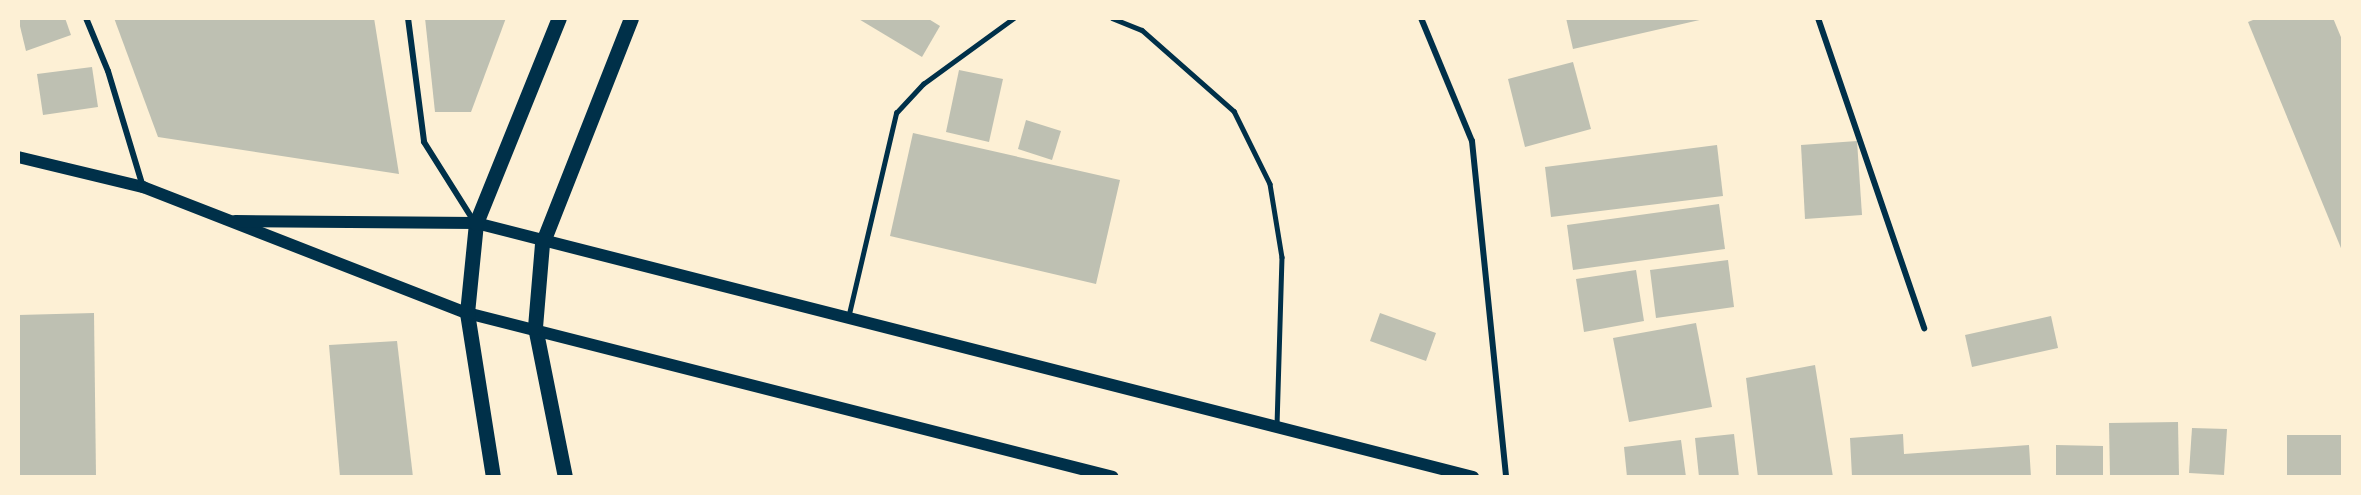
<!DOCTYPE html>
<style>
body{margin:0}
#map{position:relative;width:2361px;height:495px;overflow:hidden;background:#fdf0d5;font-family:"Archivo Narrow",sans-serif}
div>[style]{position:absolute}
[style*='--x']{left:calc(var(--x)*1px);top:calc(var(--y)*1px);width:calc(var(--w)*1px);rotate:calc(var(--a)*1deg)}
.building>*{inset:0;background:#bec0b2}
.service>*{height:4.5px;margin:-2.25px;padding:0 2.25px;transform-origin:2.25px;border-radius:2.25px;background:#003049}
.minor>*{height:6px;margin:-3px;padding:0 3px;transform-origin:3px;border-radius:3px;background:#003049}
.secondary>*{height:12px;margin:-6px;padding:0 6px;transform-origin:6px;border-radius:6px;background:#003049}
.primary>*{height:15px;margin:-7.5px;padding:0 7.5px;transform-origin:7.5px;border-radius:7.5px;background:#003049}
span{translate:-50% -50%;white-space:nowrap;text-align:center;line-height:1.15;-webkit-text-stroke:4.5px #fdf0d5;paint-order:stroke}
.frame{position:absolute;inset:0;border:20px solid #fdf0d5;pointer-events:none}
</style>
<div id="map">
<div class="building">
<i style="clip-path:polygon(18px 18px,65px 18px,71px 35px,26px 51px)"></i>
<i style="clip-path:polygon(114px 18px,374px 18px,399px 174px,158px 137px)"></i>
<i style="clip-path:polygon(425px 18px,506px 18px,471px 112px,435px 112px)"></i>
<i style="clip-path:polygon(857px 18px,927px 18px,940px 26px,922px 57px)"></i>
<i style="clip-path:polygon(1566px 18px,1703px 18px,1704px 19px,1573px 49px)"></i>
<i style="clip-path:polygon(2258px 18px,2333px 18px,2343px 42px,2343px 253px,2248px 22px)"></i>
<i style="clip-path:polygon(1573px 62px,1591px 129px,1525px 147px,1508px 79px)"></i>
<i style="clip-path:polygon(92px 67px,98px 107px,43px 115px,37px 74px)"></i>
<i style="clip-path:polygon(959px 70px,1003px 79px,989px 142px,946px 132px)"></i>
<i style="clip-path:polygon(1026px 120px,1061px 131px,1052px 160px,1018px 149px)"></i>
<i style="clip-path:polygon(913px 133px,1120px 180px,1096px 284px,890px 236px)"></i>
<i style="clip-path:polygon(1857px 141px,1862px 215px,1805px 219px,1801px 145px)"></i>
<i style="clip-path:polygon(1717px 145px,1723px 196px,1551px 217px,1545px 167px)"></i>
<i style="clip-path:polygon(1719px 204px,1725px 249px,1573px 270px,1567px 225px)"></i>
<i style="clip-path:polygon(1728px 260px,1734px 307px,1656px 318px,1650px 270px)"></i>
<i style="clip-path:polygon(1636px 270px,1644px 321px,1584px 332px,1576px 279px)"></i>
<i style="clip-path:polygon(94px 313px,96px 477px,18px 477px,18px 315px)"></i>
<i style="clip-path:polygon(1380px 313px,1436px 333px,1426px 361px,1370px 341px)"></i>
<i style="clip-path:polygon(2051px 316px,2058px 348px,1972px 367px,1965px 335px)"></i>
<i style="clip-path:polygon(1696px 323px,1712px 407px,1629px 422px,1613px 338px)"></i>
<i style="clip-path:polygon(397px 341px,413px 477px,340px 477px,329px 345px)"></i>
<i style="clip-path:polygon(1815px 365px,1833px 477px,1758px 477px,1746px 378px)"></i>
<i style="clip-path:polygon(2178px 422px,2179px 477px,2110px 477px,2109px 423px)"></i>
<i style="clip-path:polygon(2192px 428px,2227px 429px,2224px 475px,2189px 473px)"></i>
<i style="clip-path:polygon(1734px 434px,1739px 477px,1699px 477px,1695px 438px)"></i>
<i style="clip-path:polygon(1903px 434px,1904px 454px,2029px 445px,2031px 477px,1852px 477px,1850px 438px)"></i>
<i style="clip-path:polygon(2287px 435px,2343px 435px,2343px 477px,2287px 477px)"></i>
<i style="clip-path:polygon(1681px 440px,1686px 477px,1627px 477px,1624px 447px)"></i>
<i style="clip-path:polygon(2056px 445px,2103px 446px,2103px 477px,2056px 477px)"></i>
</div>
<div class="service">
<i style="--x:1112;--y:18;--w:32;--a:22"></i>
<i style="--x:1142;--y:30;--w:123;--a:41.4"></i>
<i style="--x:1234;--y:111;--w:81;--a:63.7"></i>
<i style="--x:1270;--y:184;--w:74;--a:80.7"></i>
<i style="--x:1282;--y:257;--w:167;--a:91.7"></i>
<i style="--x:848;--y:318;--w:211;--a:-76.8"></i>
<i style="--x:896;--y:113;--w:40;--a:-47"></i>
<i style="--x:923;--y:84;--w:112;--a:-36"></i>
</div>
<div class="minor">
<i style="--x:86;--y:18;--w:57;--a:67.5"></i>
<i style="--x:108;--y:71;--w:121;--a:73.2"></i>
<i style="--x:408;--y:18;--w:125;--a:82.6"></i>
<i style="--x:424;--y:142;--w:96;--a:57.8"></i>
<i style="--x:1421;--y:18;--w:133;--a:67.5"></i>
<i style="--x:1472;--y:141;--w:338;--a:84.2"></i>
<i style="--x:1818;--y:18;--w:328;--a:71.1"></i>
</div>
<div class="secondary">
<i style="--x:18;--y:157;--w:129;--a:13.5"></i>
<i style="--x:143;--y:187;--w:348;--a:21.3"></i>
<i style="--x:467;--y:313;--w:666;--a:14.24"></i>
<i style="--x:235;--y:221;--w:241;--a:0.5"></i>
<i style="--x:476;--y:223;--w:1029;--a:14.29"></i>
</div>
<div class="primary">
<i style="--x:493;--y:477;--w:166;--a:-99"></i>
<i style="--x:467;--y:313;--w:90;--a:-84.3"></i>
<i style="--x:476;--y:223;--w:221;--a:-68"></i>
<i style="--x:565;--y:477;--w:153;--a:-101.3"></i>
<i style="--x:535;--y:327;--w:83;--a:-85.2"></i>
<i style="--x:542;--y:244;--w:243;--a:-68.5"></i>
</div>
<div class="frame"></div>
</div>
